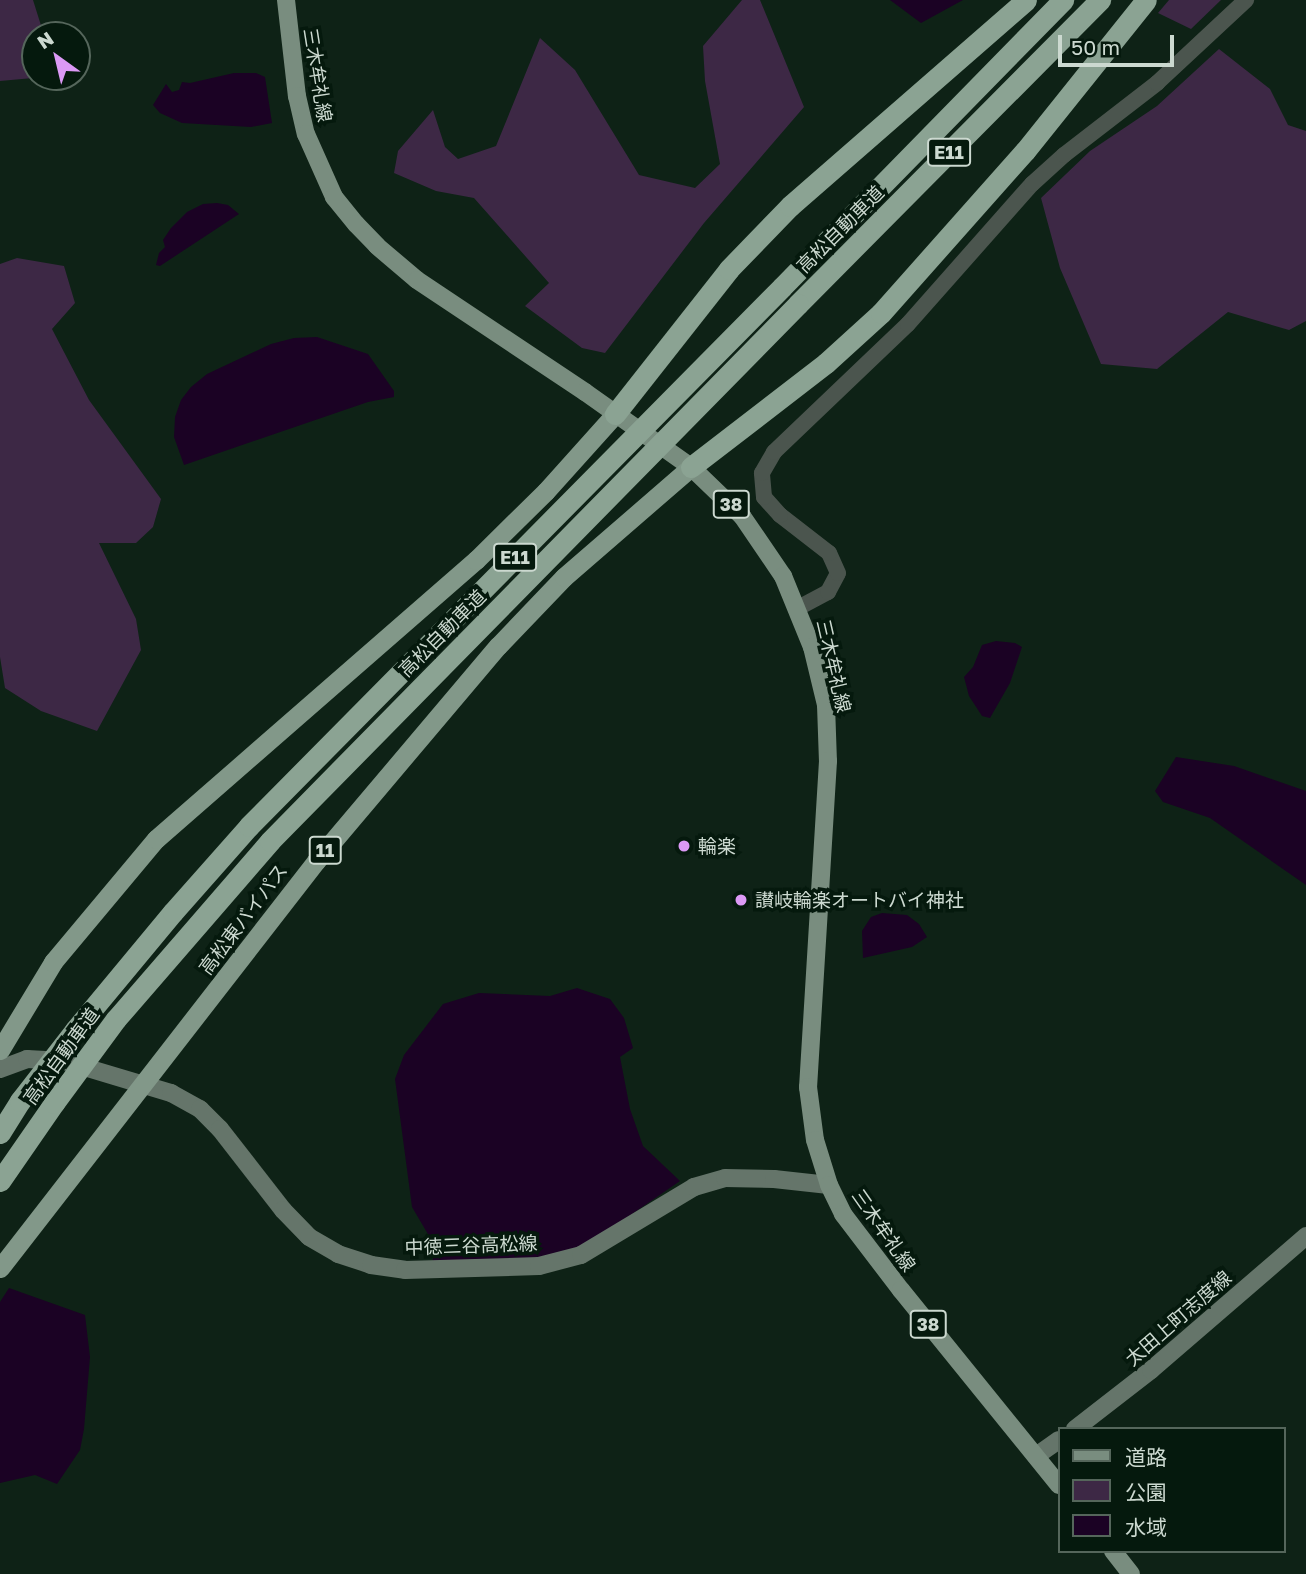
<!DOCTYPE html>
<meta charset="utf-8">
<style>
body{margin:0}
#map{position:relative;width:1306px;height:1574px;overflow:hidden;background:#0e2216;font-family:"Golos Text","Noto Sans JP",sans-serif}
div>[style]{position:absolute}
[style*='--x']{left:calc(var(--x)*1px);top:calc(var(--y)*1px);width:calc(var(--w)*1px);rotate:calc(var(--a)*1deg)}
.green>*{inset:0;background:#3d2845}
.water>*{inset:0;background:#1b0224}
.tertiary>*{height:16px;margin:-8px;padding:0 8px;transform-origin:8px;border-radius:8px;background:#4b554e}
.secondary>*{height:18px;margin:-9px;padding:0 9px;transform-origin:9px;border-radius:9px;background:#65756a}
.primary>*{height:18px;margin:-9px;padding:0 9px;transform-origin:9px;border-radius:9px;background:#798d7f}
.trunk>*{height:19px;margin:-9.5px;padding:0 9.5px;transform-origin:9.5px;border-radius:9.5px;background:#829889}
.motorway>*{height:21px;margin:-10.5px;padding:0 10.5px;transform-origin:10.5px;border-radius:10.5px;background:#8ba393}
.motorway-bridge>*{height:21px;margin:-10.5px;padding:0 10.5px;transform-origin:10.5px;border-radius:10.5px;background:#8ba393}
.dots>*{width:19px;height:19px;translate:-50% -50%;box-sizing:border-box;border:4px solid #05190d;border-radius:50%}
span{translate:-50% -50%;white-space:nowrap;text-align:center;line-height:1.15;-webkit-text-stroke:7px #05190d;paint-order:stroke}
.shield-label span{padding:2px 5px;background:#05190d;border:2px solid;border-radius:5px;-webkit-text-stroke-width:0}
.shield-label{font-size:18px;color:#ccd9d0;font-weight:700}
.street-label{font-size:19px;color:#ccd9d0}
.poi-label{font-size:19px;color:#ccd9d0}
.left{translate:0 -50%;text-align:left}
.legend{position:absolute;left:1058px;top:1427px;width:228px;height:126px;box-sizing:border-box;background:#05190d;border:2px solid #55665b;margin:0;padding:9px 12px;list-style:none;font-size:21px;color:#ccd9d0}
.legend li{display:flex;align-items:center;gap:14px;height:35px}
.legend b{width:35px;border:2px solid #55665b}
.north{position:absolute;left:21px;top:21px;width:70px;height:70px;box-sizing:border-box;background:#05190d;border:2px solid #55665b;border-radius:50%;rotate:326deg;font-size:19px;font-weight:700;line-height:28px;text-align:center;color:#ccd9d0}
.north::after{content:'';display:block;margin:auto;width:24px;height:32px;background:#dc99f5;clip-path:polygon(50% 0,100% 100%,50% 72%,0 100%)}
.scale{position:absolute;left:1058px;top:35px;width:116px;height:32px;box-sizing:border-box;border:4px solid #ccd9d0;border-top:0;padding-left:9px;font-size:21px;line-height:24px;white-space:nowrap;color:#ccd9d0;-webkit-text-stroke:5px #05190d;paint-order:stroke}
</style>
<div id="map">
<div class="green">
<i style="clip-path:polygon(0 0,33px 0,44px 35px,35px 35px,35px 77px,44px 77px,0 81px)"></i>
<i style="clip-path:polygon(742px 0,760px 0,804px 107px,704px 223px,605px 353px,582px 348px,525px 306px,549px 283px,474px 198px,436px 191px,394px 173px,398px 151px,433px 110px,445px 147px,458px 159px,496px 146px,540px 38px,575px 70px,639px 175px,695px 188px,720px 164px,705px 81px,703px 46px)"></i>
<i style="clip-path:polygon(1169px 0,1221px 0,1191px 29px,1158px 13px)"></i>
<i style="clip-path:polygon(1219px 49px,1270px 89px,1288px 125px,1306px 131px,1306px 321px,1289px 330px,1228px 312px,1157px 369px,1101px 364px,1060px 268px,1041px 198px,1090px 151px,1157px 106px)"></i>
<i style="clip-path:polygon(17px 258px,64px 266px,75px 303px,52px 329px,89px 400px,161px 499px,153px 527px,136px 543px,99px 543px,136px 619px,141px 650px,97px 731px,41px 711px,5px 688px,0 657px,0 264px)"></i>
</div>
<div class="water">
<i style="clip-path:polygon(890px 0,963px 0,921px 23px)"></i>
<i style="clip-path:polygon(234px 73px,256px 73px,265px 77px,272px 123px,251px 127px,182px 123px,160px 113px,153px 105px,166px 84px,172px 92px,179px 90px,182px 82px,190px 83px)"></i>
<i style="clip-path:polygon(217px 203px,228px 205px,239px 214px,160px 266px,156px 265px,159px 253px,165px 247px,163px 240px,171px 228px,187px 212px,203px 204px)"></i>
<i style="clip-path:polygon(317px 337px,368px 354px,394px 391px,394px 397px,368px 402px,184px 465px,174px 437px,175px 417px,181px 400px,191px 387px,207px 374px,271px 344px,294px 338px)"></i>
<i style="clip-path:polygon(996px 641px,1015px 643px,1022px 647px,1010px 683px,990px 718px,982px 716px,969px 696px,964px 677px,973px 667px,982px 645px)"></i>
<i style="clip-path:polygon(1176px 757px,1234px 766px,1306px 791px,1306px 885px,1210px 818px,1163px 802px,1155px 791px)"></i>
<i style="clip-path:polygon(882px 913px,907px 915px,919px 924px,927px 937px,912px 947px,863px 958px,862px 931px,871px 917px)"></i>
<i style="clip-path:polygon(577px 988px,610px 999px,624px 1018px,633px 1048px,620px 1057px,630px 1109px,643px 1146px,680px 1181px,584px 1247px,538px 1262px,433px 1263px,432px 1241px,412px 1207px,395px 1079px,404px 1055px,443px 1004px,479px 993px,550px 996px)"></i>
<i style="clip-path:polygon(9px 1288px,85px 1315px,90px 1357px,84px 1429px,80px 1450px,57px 1484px,35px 1475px,0 1483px,0 1302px)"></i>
</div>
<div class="tertiary">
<i style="--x:798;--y:608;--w:34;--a:-28"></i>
<i style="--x:828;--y:592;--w:21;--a:-62"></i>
<i style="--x:838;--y:573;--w:22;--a:-114"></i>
<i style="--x:829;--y:553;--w:62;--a:-142.2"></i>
<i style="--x:780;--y:515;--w:24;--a:-132"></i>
<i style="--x:764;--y:497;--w:24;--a:-95"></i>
<i style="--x:762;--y:473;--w:24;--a:-60"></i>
<i style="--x:774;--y:452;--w:185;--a:-43.7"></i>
<i style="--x:908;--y:324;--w:187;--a:-48.5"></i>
<i style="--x:1032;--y:184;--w:43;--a:-42.2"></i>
<i style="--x:1064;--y:155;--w:118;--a:-37.7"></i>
<i style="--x:1157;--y:83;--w:122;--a:-43"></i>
</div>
<div class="secondary">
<i style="--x:0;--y:1069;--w:29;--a:-20"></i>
<i style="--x:27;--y:1059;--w:37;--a:3"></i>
<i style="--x:64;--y:1061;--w:112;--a:16.7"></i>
<i style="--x:171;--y:1093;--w:33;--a:29"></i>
<i style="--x:200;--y:1109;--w:28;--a:45"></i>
<i style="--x:220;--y:1129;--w:103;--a:52.1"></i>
<i style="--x:283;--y:1210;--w:37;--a:46"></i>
<i style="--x:309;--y:1237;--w:34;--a:30"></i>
<i style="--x:338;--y:1254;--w:35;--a:18"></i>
<i style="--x:371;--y:1265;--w:34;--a:8"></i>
<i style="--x:405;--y:1270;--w:134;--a:-1.7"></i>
<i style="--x:539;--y:1266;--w:43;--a:-14.7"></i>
<i style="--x:581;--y:1255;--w:132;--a:-31"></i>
<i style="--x:694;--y:1187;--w:32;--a:-16"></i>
<i style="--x:725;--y:1178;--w:49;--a:1.2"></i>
<i style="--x:774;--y:1179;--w:55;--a:6.2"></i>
<i style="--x:1075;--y:1429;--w:96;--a:-37.8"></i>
<i style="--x:1151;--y:1370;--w:205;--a:-40.8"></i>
<i style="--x:1036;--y:1456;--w:28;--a:-35"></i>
</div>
<div class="primary">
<i style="--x:286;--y:0;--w:97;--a:83.5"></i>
<i style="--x:297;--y:96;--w:39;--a:77"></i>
<i style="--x:306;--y:134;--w:69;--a:66"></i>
<i style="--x:334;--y:197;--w:35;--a:51"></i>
<i style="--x:356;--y:224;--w:30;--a:46"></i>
<i style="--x:377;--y:246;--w:52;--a:40.4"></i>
<i style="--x:417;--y:280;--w:202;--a:33.7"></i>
<i style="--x:585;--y:392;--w:130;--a:35.3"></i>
<i style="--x:691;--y:467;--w:71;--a:43.9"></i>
<i style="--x:742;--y:516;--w:73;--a:55.7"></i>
<i style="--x:783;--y:576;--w:77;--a:67.8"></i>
<i style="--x:812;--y:647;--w:60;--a:76.4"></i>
<i style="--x:826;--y:705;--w:56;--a:88"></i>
<i style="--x:828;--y:761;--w:327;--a:93.5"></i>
<i style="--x:808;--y:1087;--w:53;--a:82.5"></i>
<i style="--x:815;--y:1140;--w:47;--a:72.7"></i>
<i style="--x:829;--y:1185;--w:32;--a:64"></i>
<i style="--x:843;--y:1214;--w:96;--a:52.7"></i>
<i style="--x:901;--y:1290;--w:251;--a:51"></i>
<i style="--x:1113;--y:1551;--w:29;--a:52"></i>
</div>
<div class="trunk">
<i style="--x:0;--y:1050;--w:103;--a:-58.9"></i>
<i style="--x:53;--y:962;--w:160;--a:-50.1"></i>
<i style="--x:156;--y:839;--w:425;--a:-41.1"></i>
<i style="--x:476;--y:560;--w:98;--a:-44.6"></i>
<i style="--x:546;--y:491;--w:103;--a:-48.1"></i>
<i style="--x:0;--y:1268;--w:515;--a:-52.17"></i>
<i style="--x:316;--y:861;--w:282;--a:-49.8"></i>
<i style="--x:498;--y:646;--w:95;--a:-46.3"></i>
<i style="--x:564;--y:577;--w:168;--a:-40.9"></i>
</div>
<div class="motorway">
<i style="--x:782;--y:287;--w:402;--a:-45.6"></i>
<i style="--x:798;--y:304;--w:429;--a:-45.2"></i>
<i style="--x:615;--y:414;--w:184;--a:-51.8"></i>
<i style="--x:729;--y:269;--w:88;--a:-45.9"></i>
<i style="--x:790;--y:206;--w:313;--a:-41.1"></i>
<i style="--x:691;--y:467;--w:170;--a:-37.6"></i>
<i style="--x:826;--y:363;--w:74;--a:-42.3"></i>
<i style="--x:881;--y:313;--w:217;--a:-48.4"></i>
<i style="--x:1025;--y:151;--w:193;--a:-51.3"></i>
<i style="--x:116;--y:1019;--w:235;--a:-49.1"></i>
<i style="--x:75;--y:1030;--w:153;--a:-50.3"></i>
<i style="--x:173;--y:912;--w:115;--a:-48.5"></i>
<i style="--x:0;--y:1133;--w:38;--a:-58"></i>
<i style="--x:0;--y:1181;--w:95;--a:-55.3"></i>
</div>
<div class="motorway-bridge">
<i style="--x:249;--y:826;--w:758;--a:-45.32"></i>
<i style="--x:270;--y:841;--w:753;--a:-45.48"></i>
<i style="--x:20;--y:1101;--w:90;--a:-52.2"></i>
<i style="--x:54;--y:1103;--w:104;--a:-53.6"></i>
</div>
<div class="dots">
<i style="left:684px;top:846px;background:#dc99f5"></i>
<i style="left:741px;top:900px;background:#dc99f5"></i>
</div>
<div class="shield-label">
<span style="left:949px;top:152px">E11</span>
<span style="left:731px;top:504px">38</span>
<span style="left:515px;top:557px">E11</span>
<span style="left:325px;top:850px">11</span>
<span style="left:928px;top:1324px">38</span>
</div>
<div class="street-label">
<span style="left:318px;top:75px;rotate:81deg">三木牟礼線</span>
<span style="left:840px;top:229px;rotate:-45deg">高松自動車道</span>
<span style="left:442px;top:633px;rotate:-45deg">高松自動車道</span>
<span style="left:834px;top:666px;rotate:77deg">三木牟礼線</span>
<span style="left:243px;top:919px;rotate:-53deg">高松東バイパス</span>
<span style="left:61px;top:1056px;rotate:-54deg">高松自動車道</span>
<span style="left:884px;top:1230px;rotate:55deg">三木牟礼線</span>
<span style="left:471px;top:1245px;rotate:-2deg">中徳三谷高松線</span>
<span style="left:1178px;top:1318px;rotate:-41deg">太田上町志度線</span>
</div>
<div class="poi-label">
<span class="left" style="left:698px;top:846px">輪楽</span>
<span class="left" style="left:755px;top:900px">讃岐輪楽オートバイ神社</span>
</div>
<ul class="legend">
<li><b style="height:9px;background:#798d7f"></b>道路</li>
<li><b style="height:19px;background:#3d2845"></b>公園</li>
<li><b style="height:19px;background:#1b0224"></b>水域</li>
</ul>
<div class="north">N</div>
<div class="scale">50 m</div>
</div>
